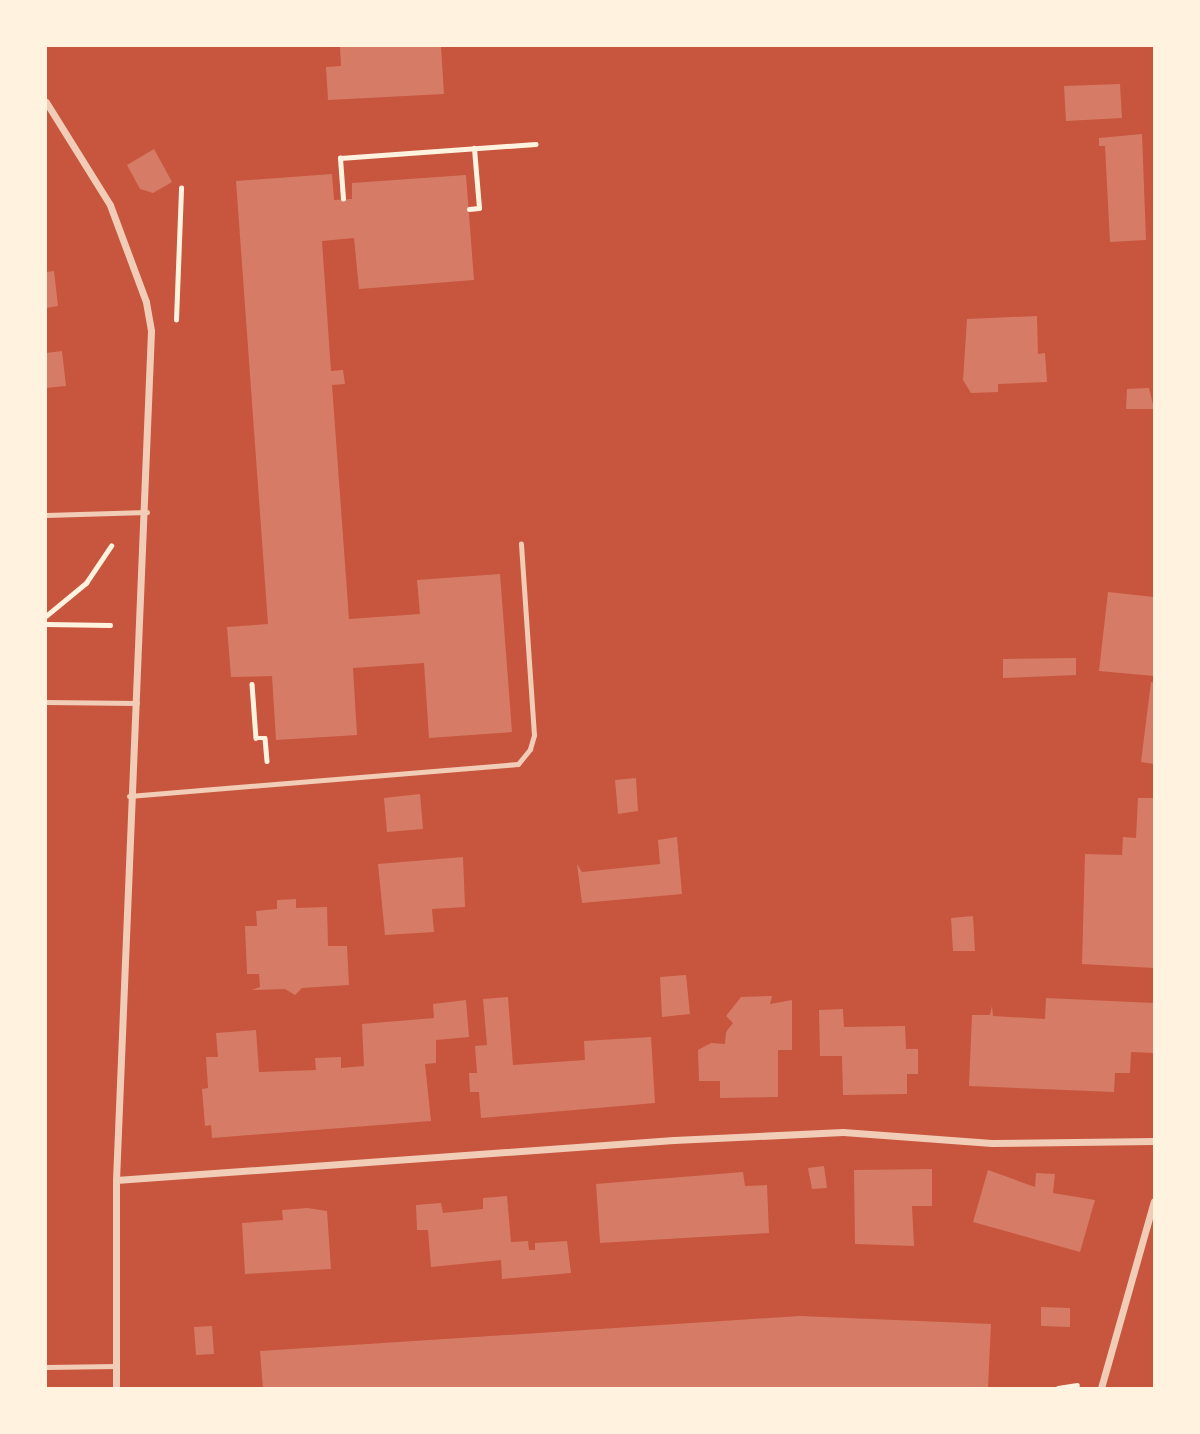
<!DOCTYPE html>
<style>
body{margin:0}
#map{position:relative;width:1200px;height:1434px;overflow:hidden;background:#c8553d;font-family:Mulish,sans-serif}
div>[style]{position:absolute}
[style*='--x']{left:calc(var(--x)*1px);top:calc(var(--y)*1px);width:calc(var(--w)*1px);rotate:calc(var(--a)*1deg)}
.building>*{inset:0;background:#d67c66}
.path>*{height:4.5px;margin:-2.25px;padding:0 2.25px;transform-origin:2.25px;border-radius:2.25px;background:#fff3e0}
.service>*{height:5px;margin:-2.5px;padding:0 2.5px;transform-origin:2.5px;border-radius:2.5px;background:#f1ccb7}
.minor>*{height:7px;margin:-3.5px;padding:0 3.5px;transform-origin:3.5px;border-radius:3.5px;background:#f1ccb7}
span{translate:-50% -50%;white-space:nowrap;text-align:center;line-height:1.15;-webkit-text-stroke:6px #fff3e0;paint-order:stroke}
.frame{position:absolute;inset:0;border:47px solid #fff3e0;pointer-events:none}
</style>
<div id="map">
<div class="building">
<i style="clip-path:polygon(441px 46px,444px 94px,328px 100px,326px 67px,341px 66px,340px 47px)"></i>
<i style="clip-path:polygon(1120px 84px,1122px 118px,1066px 121px,1064px 86px)"></i>
<i style="clip-path:polygon(1142px 134px,1146px 240px,1110px 242px,1105px 146px,1099px 146px,1099px 138px)"></i>
<i style="clip-path:polygon(154px 149px,172px 182px,153px 193px,140px 189px,127px 165px)"></i>
<i style="clip-path:polygon(332px 174px,334px 200px,352px 199px,352px 183px,466px 175px,474px 280px,359px 289px,354px 238px,322px 241px,331px 371px,343px 370px,345px 384px,332px 385px,349px 619px,420px 614px,417px 580px,500px 574px,512px 732px,429px 738px,424px 663px,353px 668px,357px 735px,276px 740px,272px 676px,231px 677px,227px 627px,268px 624px,236px 181px)"></i>
<i style="clip-path:polygon(54px 271px,58px 306px,46px 308px,46px 272px)"></i>
<i style="clip-path:polygon(1037px 316px,1038px 354px,1045px 353px,1047px 382px,998px 384px,998px 392px,971px 393px,963px 380px,967px 319px)"></i>
<i style="clip-path:polygon(62px 351px,66px 386px,46px 388px,46px 353px)"></i>
<i style="clip-path:polygon(1149px 388px,1154px 409px,1126px 409px,1127px 389px)"></i>
<i style="clip-path:polygon(1108px 592px,1154px 597px,1154px 676px,1099px 671px)"></i>
<i style="clip-path:polygon(1076px 658px,1076px 675px,1003px 678px,1003px 659px)"></i>
<i style="clip-path:polygon(1151px 682px,1154px 683px,1154px 764px,1141px 762px)"></i>
<i style="clip-path:polygon(636px 778px,638px 811px,618px 814px,615px 780px)"></i>
<i style="clip-path:polygon(420px 794px,423px 829px,387px 832px,384px 798px)"></i>
<i style="clip-path:polygon(1138px 798px,1154px 798px,1154px 968px,1082px 964px,1085px 854px,1122px 855px,1123px 837px,1136px 838px)"></i>
<i style="clip-path:polygon(677px 837px,682px 894px,582px 903px,577px 864px,582px 872px,660px 864px,658px 840px)"></i>
<i style="clip-path:polygon(463px 857px,465px 907px,432px 909px,434px 932px,385px 935px,378px 864px)"></i>
<i style="clip-path:polygon(296px 899px,296px 908px,327px 907px,328px 946px,347px 946px,349px 985px,302px 988px,295px 995px,285px 989px,252px 990px,260px 987px,259px 974px,247px 974px,245px 926px,257px 926px,256px 911px,277px 909px,277px 900px)"></i>
<i style="clip-path:polygon(973px 916px,975px 951px,953px 951px,951px 918px)"></i>
<i style="clip-path:polygon(686px 975px,690px 1014px,662px 1017px,660px 977px)"></i>
<i style="clip-path:polygon(772px 996px,770px 1004px,792px 1000px,792px 1050px,778px 1050px,778px 1097px,720px 1098px,720px 1081px,699px 1081px,698px 1050px,711px 1043px,725px 1044px,726px 1032px,733px 1023px,726px 1016px,741px 997px)"></i>
<i style="clip-path:polygon(508px 997px,513px 1065px,585px 1060px,584px 1041px,651px 1037px,655px 1103px,481px 1118px,479px 1092px,470px 1092px,469px 1073px,477px 1073px,475px 1046px,487px 1045px,483px 999px)"></i>
<i style="clip-path:polygon(1046px 998px,1154px 1003px,1154px 1053px,1131px 1052px,1130px 1073px,1115px 1073px,1114px 1092px,969px 1086px,972px 1015px,990px 1015px,992px 1006px,993px 1016px,1045px 1019px)"></i>
<i style="clip-path:polygon(466px 1000px,469px 1037px,436px 1040px,436px 1063px,425px 1064px,431px 1121px,212px 1138px,211px 1125px,205px 1126px,202px 1089px,208px 1088px,206px 1057px,218px 1057px,216px 1033px,256px 1030px,259px 1072px,316px 1070px,315px 1058px,341px 1057px,341px 1068px,364px 1066px,362px 1024px,434px 1018px,433px 1004px)"></i>
<i style="clip-path:polygon(843px 1009px,844px 1027px,905px 1026px,906px 1049px,918px 1049px,918px 1074px,907px 1074px,907px 1094px,843px 1095px,842px 1056px,820px 1056px,819px 1010px)"></i>
<i style="clip-path:polygon(824px 1166px,827px 1188px,812px 1189px,808px 1168px)"></i>
<i style="clip-path:polygon(932px 1169px,932px 1206px,912px 1206px,914px 1246px,855px 1244px,854px 1170px)"></i>
<i style="clip-path:polygon(988px 1170px,1035px 1187px,1036px 1173px,1055px 1174px,1053px 1193px,1095px 1200px,1080px 1252px,973px 1222px)"></i>
<i style="clip-path:polygon(743px 1172px,745px 1186px,767px 1185px,769px 1233px,600px 1243px,596px 1184px)"></i>
<i style="clip-path:polygon(507px 1196px,511px 1242px,528px 1241px,529px 1250px,535px 1250px,535px 1243px,567px 1241px,571px 1273px,502px 1279px,501px 1260px,431px 1267px,428px 1230px,417px 1230px,416px 1205px,441px 1203px,443px 1213px,483px 1209px,483px 1198px)"></i>
<i style="clip-path:polygon(307px 1208px,327px 1211px,331px 1269px,245px 1274px,242px 1223px,283px 1220px,282px 1210px)"></i>
<i style="clip-path:polygon(1041px 1307px,1070px 1308px,1070px 1327px,1041px 1326px)"></i>
<i style="clip-path:polygon(800px 1316px,991px 1324px,988px 1388px,263px 1388px,260px 1351px)"></i>
<i style="clip-path:polygon(212px 1326px,214px 1354px,196px 1355px,194px 1327px)"></i>
</div>
<div class="path">
<i style="--x:343;--y:199;--w:41;--a:-94.2"></i>
<i style="--x:340;--y:158;--w:196;--a:-4.1"></i>
<i style="--x:469;--y:209;--w:10;--a:-6"></i>
<i style="--x:479;--y:208;--w:60;--a:-94.8"></i>
<i style="--x:176;--y:320;--w:132;--a:-87.8"></i>
<i style="--x:46;--y:616;--w:52;--a:-39.5"></i>
<i style="--x:86;--y:583;--w:45;--a:-56"></i>
<i style="--x:46;--y:624;--w:64;--a:0.9"></i>
<i style="--x:252;--y:684;--w:54;--a:85.8"></i>
<i style="--x:256;--y:738;--w:9;--a:0"></i>
<i style="--x:265;--y:738;--w:23;--a:85"></i>
<i style="--x:1058;--y:1388;--w:19;--a:-9"></i>
</div>
<div class="service">
<i style="--x:46;--y:515;--w:101;--a:-1.7"></i>
<i style="--x:46;--y:702;--w:91;--a:0.6"></i>
<i style="--x:129;--y:796;--w:390;--a:-4.7"></i>
<i style="--x:518;--y:764;--w:19;--a:-51"></i>
<i style="--x:530;--y:749;--w:15;--a:-74"></i>
<i style="--x:534;--y:735;--w:192;--a:-93.9"></i>
<i style="--x:46;--y:1367;--w:70;--a:-0.8"></i>
</div>
<div class="minor">
<i style="--x:46;--y:102;--w:121;--a:58.1"></i>
<i style="--x:110;--y:205;--w:103;--a:69.6"></i>
<i style="--x:146;--y:302;--w:29;--a:80"></i>
<i style="--x:151;--y:331;--w:850;--a:92.36"></i>
<i style="--x:116;--y:1180;--w:208;--a:90"></i>
<i style="--x:116;--y:1180;--w:559;--a:-4.1"></i>
<i style="--x:674;--y:1140;--w:169;--a:-2.7"></i>
<i style="--x:843;--y:1132;--w:149;--a:4.2"></i>
<i style="--x:992;--y:1143;--w:162;--a:-0.7"></i>
<i style="--x:1101;--y:1388;--w:194;--a:-74.2"></i>
</div>
<div class="frame"></div>
</div>
